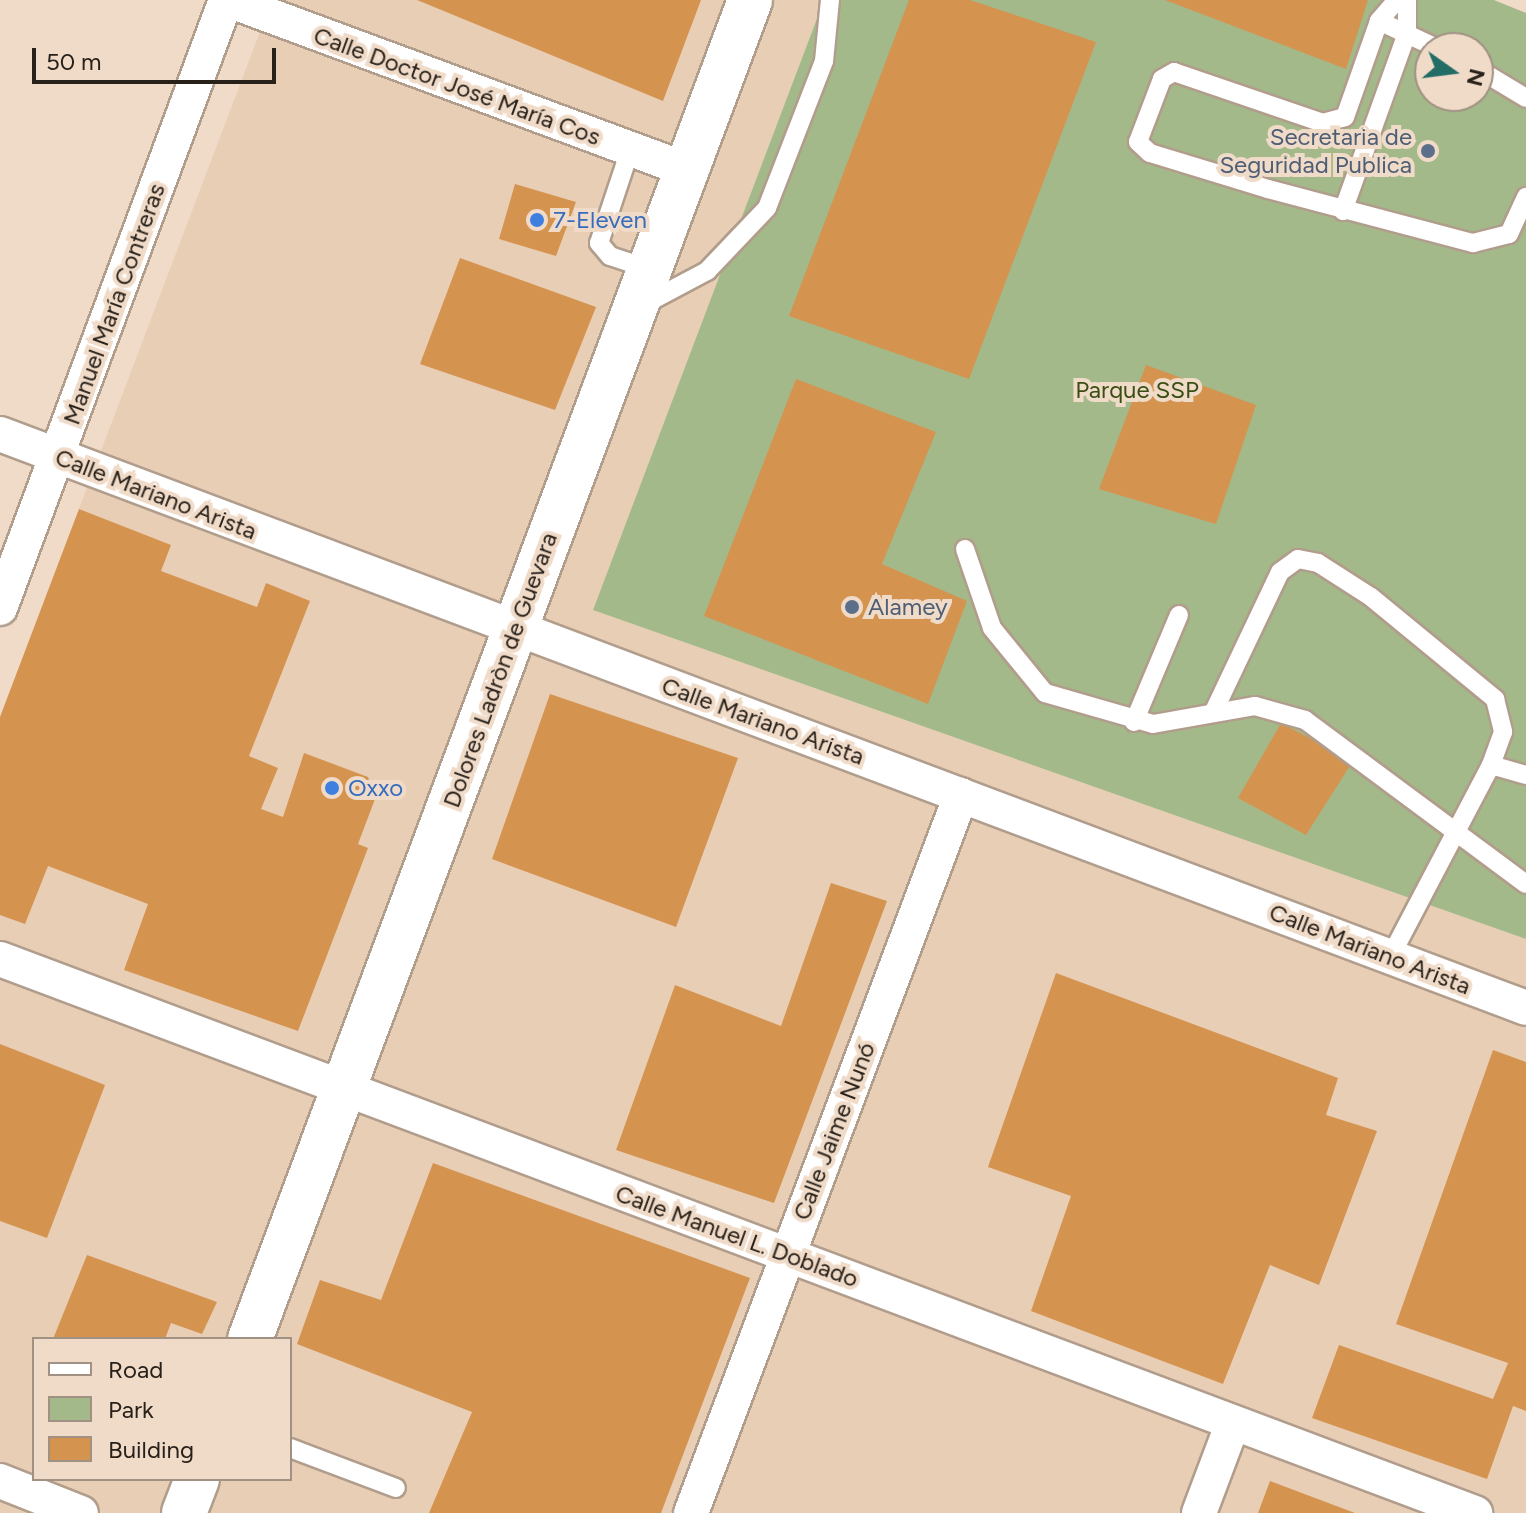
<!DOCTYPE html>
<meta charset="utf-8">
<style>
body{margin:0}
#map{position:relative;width:1526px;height:1513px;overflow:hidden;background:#f0dbc8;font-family:Figtree,sans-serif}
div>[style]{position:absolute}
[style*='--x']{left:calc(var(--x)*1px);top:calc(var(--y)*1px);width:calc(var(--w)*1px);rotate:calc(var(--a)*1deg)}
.built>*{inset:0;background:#e9ceb6}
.green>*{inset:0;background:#a4b989}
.building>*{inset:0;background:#d59350}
.roads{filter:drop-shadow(2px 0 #b19d8c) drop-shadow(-2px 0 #b19d8c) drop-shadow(0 2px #b19d8c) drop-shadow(0 -2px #b19d8c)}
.lane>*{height:18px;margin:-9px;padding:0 9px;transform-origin:9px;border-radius:9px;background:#fff}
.street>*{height:34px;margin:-17px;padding:0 17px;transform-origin:17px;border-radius:17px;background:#fff}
.secondary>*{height:44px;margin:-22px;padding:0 22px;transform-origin:22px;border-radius:22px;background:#fff}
.dots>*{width:22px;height:22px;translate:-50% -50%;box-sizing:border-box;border:4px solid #f0dbc8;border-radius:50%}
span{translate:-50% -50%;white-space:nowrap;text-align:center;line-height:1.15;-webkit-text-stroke:8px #f0dbc8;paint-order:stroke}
.street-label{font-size:24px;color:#28211a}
.service-label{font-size:24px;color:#4e5e75}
.right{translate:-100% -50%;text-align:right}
.left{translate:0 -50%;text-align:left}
.shop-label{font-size:24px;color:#366cbe}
.park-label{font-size:24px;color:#394e13}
.legend{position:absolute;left:32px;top:1337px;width:260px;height:144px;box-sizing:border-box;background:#f0dbc8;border:2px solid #a09182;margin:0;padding:10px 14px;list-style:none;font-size:24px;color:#28211a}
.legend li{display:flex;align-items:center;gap:16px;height:40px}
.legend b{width:40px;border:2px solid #a09182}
.north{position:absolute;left:1414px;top:32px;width:80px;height:80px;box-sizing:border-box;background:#f0dbc8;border:2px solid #a09182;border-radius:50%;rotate:104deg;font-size:22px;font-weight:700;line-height:32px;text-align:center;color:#28211a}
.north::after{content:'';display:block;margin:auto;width:28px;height:36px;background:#246d67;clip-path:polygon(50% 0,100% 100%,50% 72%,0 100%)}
.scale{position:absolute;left:32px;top:48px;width:244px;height:36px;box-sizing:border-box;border:4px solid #28211a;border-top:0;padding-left:10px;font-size:24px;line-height:28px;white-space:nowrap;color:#28211a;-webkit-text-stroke:6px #f0dbc8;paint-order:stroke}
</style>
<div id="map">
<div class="built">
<i style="clip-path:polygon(evenodd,272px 0,824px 0,593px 610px,1526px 939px,1526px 1513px,0 1513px,0 717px,272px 0,34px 1339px,290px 1339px,290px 1479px,34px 1479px,34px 1339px)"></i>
</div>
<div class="green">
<i style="clip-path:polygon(evenodd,824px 0,1494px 0,1526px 13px,1526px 939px,593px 610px,824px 0,1430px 48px,1478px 48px,1478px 96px,1430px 96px,1430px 48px)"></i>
</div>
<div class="building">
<i style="clip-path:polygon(417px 0,701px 0,663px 101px)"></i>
<i style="clip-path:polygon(909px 0,970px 0,1096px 42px,969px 379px,789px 316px)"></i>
<i style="clip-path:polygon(1165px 0,1368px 0,1346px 69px)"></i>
<i style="clip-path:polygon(515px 184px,576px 202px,556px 256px,499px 239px)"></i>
<i style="clip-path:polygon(460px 258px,596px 307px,555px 410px,420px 364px)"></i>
<i style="clip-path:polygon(1146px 365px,1256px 405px,1216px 524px,1099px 489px)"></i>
<i style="clip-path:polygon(796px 379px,936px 432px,882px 564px,967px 601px,928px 704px,704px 616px)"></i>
<i style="clip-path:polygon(79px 509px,171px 545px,161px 571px,257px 607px,266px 583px,310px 601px,249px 756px,278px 768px,261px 809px,283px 817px,304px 753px,368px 777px,375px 799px,358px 844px,368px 848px,298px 1031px,124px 970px,148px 904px,48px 866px,25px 924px,0 915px,0 717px)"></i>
<i style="clip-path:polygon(550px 694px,738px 758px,676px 927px,492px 859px)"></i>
<i style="clip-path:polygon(1281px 723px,1353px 761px,1306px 835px,1238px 798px)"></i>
<i style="clip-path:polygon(831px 883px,887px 901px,774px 1203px,616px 1150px,675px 985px,781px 1026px)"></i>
<i style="clip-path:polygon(1056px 973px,1338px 1078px,1326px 1115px,1377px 1131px,1319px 1285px,1270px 1265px,1223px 1384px,1031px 1311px,1071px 1196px,988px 1167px)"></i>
<i style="clip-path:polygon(0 1044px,105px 1085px,47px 1238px,0 1221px)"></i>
<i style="clip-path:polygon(1493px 1050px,1526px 1062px,1526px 1411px,1513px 1406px,1487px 1479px,1312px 1418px,1339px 1345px,1493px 1399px,1508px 1363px,1396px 1324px)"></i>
<i style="clip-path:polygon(433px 1163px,750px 1278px,661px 1513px,429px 1513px,472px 1412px,297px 1344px,320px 1280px,381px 1300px)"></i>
<i style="clip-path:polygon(87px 1255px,217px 1302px,202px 1334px,171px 1323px,165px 1339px,53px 1339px)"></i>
<i style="clip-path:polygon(1270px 1481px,1355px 1513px,1258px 1513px)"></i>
</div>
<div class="roads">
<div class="lane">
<i style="--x:1397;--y:0;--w:28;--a:131"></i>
<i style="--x:1379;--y:21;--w:102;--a:109.5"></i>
<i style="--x:1345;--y:117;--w:23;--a:165"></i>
<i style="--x:1323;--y:123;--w:157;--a:-161.1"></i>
<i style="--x:1174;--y:72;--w:14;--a:150"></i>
<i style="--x:1162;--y:79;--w:67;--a:110.9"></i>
<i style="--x:1138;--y:142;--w:16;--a:43"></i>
<i style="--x:1150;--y:153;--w:123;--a:17"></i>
<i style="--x:1268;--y:189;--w:212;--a:14.8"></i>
<i style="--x:1473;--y:243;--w:37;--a:-14"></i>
<i style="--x:1509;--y:234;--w:41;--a:-65.3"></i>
<i style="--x:1379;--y:21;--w:64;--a:25"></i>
<i style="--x:1478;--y:69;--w:56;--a:31.1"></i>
<i style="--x:630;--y:150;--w:98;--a:108.4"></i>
<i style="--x:599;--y:243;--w:17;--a:50"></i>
<i style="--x:610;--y:256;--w:41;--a:18.4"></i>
<i style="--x:1343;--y:211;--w:189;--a:-70.2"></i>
<i style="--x:1407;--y:33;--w:33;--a:-90"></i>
<i style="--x:641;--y:306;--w:75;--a:-27.9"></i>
<i style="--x:707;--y:271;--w:87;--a:-46.4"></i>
<i style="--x:767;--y:208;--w:158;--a:-68.8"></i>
<i style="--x:824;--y:61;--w:61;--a:-84.4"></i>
<i style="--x:965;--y:549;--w:83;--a:71.1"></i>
<i style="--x:992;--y:628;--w:84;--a:50.8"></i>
<i style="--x:1045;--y:693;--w:112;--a:16"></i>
<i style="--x:1153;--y:724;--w:104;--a:-10"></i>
<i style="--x:1255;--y:706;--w:52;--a:15.6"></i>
<i style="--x:1305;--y:720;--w:275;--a:36.6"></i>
<i style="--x:1214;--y:711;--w:154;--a:-64.6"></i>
<i style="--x:1280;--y:572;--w:22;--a:-36"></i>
<i style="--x:1298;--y:559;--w:20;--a:11"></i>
<i style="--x:1318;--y:563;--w:63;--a:32.7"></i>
<i style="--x:1371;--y:597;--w:161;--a:39.4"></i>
<i style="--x:1495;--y:699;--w:34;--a:76"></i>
<i style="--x:1503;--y:732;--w:35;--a:110"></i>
<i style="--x:1491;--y:765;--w:217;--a:117.7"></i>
<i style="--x:1134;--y:722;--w:116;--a:-67.2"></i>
<i style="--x:1491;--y:765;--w:36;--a:16"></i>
<i style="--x:290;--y:1448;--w:113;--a:20.7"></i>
</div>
<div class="street">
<i style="--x:228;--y:0;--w:489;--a:20.3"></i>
<i style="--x:0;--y:434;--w:1630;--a:20.61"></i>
<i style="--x:0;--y:608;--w:649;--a:-69.61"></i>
<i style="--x:0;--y:959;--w:1576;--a:20.59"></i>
<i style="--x:0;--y:1481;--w:87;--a:21.6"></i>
<i style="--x:691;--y:1513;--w:767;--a:-69.39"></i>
<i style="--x:1199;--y:1513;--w:94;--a:-69.4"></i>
</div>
<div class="secondary">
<i style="--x:250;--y:1339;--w:1429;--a:-69.52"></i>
<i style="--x:184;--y:1513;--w:36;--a:-69"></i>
</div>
</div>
<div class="dots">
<i style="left:1428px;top:151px;background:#5c6f8a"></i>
<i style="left:537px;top:220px;background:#3f7fe0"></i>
<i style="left:852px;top:607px;background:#5c6f8a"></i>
<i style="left:332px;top:788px;background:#3f7fe0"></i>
</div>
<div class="street-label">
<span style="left:457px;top:86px;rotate:20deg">Calle Doctor José María Cos</span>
<span style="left:114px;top:304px;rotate:-70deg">Manuel María Contreras</span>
<span style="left:156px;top:494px;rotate:21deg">Calle Mariano Arista</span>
<span style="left:500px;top:670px;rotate:-70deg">Dolores Ladròn de Guevara</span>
<span style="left:763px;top:721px;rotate:20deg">Calle Mariano Arista</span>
<span style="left:1370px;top:949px;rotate:21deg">Calle Mariano Arista</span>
<span style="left:834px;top:1131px;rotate:-69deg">Calle Jaime Nunó</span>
<span style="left:737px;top:1236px;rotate:20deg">Calle Manuel L. Doblado</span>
</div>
<div class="service-label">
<span class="right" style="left:1412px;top:151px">Secretaria de<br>Seguridad Publica</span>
<span class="left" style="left:868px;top:607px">Alamey</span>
</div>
<div class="shop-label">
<span class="left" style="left:553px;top:220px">7-Eleven</span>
<span class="left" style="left:348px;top:788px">Oxxo</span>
</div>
<div class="park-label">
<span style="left:1137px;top:390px">Parque SSP</span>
</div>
<ul class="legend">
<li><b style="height:10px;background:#fff"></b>Road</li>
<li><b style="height:22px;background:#a4b989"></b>Park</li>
<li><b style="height:22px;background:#d59350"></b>Building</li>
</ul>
<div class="north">N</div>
<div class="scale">50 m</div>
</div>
